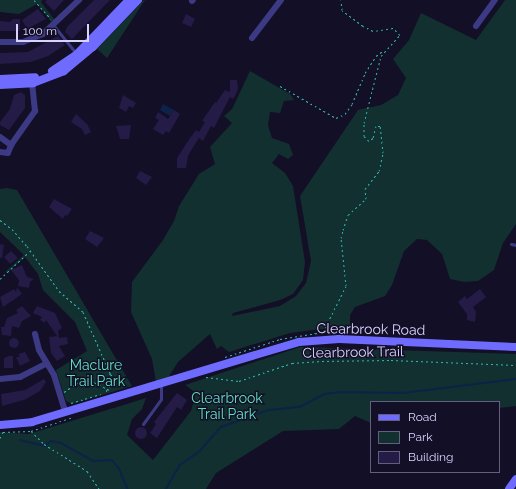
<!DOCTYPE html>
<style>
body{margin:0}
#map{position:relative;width:516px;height:489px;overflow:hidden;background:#130f26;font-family:Raleway,sans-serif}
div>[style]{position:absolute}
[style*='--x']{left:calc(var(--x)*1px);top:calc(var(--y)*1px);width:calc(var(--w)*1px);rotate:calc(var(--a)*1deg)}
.green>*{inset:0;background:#12302f}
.water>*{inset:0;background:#0c2248}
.stream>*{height:1.5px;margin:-0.75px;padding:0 0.75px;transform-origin:0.75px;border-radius:0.75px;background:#0c2248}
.building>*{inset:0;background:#241b47}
.round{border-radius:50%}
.path>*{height:1px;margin-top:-0.5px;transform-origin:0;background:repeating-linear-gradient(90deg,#2fb8b0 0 2px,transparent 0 5px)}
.lane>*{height:3px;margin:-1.5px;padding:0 1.5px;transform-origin:1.5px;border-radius:1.5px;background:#3d3a85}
.street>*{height:6px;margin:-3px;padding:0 3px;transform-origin:3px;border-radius:3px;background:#3d3a85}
.secondary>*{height:8px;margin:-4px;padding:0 4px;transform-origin:4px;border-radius:4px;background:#6f6bff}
span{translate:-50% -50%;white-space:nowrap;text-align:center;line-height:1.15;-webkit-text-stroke:3px #130f26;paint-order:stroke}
.street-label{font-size:14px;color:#d9d4ff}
.park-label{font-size:14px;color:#5fe0c0}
.legend{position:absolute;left:370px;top:401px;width:130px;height:72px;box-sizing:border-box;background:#130f26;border:1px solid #625e7d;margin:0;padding:5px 7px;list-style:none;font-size:12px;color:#d9d4ff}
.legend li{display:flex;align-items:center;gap:8px;height:20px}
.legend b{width:20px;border:1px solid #625e7d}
.scale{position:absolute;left:16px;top:24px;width:73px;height:18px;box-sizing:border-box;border:2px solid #d9d4ff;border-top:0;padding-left:5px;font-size:12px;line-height:14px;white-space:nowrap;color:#d9d4ff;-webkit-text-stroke:3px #130f26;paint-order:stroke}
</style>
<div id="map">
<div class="green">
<i style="clip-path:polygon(0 0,42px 0,41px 2px,57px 23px,54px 25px,37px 4px,19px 14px,0 12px)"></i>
<i style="clip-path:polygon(144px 0,145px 0,107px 58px,97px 49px)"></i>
<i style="clip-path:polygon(505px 0,516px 0,516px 224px,503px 243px,494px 270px,478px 281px,464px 282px,450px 279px,442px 254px,427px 240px,417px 239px,404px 251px,392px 285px,385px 296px,355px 307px,350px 315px,350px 330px,320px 329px,290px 333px,229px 352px,221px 346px,217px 349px,210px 334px,178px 362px,168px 378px,156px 382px,152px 359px,131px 312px,132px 282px,163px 240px,174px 221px,179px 206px,199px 174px,215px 164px,210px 147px,232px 123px,224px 116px,232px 109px,250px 71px,290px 94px,294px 100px,284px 101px,280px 113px,270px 112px,268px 125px,272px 138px,289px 144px,293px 155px,288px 159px,279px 154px,272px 163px,285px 173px,293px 186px,305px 262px,303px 280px,293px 294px,280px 300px,233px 313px,232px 316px,280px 306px,296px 296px,306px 283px,311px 261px,300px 196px,358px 110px,381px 105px,398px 95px,406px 78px,393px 59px,409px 40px,421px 13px,476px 40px)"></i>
<i style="clip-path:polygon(7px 188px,17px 190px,132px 386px,72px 404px,66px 401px,56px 370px,87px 351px,75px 322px,43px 290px,38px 274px,25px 257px,7px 273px,5px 272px,24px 255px,0 232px,0 189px)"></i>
<i style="clip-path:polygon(300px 347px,516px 354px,516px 406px,499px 408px,499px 402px,371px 402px,371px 423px,355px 416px,339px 429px,283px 431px,216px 473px,206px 489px,0 489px,0 432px,29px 434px,146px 398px,142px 409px,132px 419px,127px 435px,153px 460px,191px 411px,196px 393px,185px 385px)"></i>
</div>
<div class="water">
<i style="clip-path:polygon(163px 104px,174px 110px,170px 116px,160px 110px)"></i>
</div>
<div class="stream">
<i style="--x:20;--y:440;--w:26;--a:13"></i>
<i style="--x:45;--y:446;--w:8;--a:-40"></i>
<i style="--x:51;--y:441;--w:10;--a:11"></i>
<i style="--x:61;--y:443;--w:37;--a:29"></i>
<i style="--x:93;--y:461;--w:19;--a:-3"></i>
<i style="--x:112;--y:460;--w:11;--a:49"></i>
<i style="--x:119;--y:468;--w:23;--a:67"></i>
<i style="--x:166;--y:489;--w:28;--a:-60"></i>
<i style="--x:180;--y:465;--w:24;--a:-35"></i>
<i style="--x:200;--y:451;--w:32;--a:-49"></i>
<i style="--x:221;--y:427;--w:51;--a:-19.5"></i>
<i style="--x:269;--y:410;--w:31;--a:-6"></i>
<i style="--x:300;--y:407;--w:27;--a:-28"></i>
<i style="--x:324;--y:394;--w:16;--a:-7"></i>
<i style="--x:340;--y:392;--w:63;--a:0.9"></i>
<i style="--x:403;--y:393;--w:114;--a:-7.1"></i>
</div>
<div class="building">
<i style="clip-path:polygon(47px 0,64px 0,54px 11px,45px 2px)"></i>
<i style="clip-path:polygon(94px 0,110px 0,72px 39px,65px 32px,67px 27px)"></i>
<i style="clip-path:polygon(38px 9px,46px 19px,27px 29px,22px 20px)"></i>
<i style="clip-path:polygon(186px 14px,195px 19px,191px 27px,182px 23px)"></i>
<i style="clip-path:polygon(13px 19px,20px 19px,20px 31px,0 31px,0 21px,10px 22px)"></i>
<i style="clip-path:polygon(58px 36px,65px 45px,48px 56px,31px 62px,0 64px,0 53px,28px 52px)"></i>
<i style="clip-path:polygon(230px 80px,237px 80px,238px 89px,235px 96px,233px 99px,230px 97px,214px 128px,211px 126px,203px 141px,199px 138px,192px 149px,188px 156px,186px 168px,177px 168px,177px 158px,190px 138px,196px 130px,199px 132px,205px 122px,202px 121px,215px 102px,216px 103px,225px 90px,230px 92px)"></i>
<i style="clip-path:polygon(21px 92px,25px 95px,25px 108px,9px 130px,0 125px,0 122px,10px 109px,14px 95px)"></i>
<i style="clip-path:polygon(123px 95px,136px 103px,133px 108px,129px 106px,126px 112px,119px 108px)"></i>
<i style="clip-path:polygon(174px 110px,180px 114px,169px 133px,166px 131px,163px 135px,153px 129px,159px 120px,155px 118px,158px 112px,168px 119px)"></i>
<i style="clip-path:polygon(76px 114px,87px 124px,91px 132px,85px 135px,82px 129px,71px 122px)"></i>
<i style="clip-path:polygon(131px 125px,129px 139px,120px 139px,116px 126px)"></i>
<i style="clip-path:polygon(140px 171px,152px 177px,146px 185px,136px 178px)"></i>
<i style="clip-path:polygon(54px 199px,72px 209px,67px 216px,65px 215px,63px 219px,49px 207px)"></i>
<i style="clip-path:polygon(90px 231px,104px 238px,97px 247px,85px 239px)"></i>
<i style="clip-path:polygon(0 244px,4px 245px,2px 258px,0 258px)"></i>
<i style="clip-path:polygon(11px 251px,18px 258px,10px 264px,4px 257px)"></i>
<i style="clip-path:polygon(22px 265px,27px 277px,34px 279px,30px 282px,29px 288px,18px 286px,19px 280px,11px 270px)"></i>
<i style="clip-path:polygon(17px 287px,22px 294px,3px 307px,0 297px,14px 289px,16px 292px)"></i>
<i style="clip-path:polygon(480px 289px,486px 297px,473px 307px,476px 312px,475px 322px,467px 320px,467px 314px,458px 302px,465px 296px,467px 299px)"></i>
<i style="clip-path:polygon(22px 306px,31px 316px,22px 321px,19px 328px,12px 326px,11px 336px,2px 335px,1px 327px,4px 327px,7px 318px,18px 313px,16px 310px)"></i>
<i style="clip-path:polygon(37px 306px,55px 313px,62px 328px,58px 331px,59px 338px,67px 337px,68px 344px,59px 346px,65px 356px,57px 361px,51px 353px,49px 337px,57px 336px,46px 320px,45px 323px,40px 320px,42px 317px,33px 313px)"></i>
<i class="round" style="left:9px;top:338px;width:10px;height:10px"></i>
<i style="clip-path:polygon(25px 352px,30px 361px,20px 366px,16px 357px,20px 357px,18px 354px)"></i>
<i style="clip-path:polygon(9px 356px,13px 356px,13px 368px,4px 368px,4px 358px)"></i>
<i style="clip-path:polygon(44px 379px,46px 382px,40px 391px,24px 400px,2px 406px,1px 394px,25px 390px)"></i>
<i style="clip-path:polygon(177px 393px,187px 400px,181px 410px,177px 407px,157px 438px,150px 433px,156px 424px,154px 422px)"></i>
<i class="round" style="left:135px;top:427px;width:12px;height:12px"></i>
</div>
<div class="path">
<i style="--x:34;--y:0;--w:25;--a:48"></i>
<i style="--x:280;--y:86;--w:64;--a:29.7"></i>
<i style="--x:336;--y:118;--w:10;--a:-24"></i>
<i style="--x:345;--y:114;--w:12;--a:-55"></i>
<i style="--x:352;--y:104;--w:34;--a:-67"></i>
<i style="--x:365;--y:73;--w:20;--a:-57"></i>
<i style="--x:376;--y:56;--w:10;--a:-37"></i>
<i style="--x:0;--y:220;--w:15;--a:37"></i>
<i style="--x:12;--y:229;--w:23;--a:49"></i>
<i style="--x:27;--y:246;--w:55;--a:54.6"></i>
<i style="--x:59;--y:291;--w:32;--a:41"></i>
<i style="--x:83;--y:312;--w:67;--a:66.1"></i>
<i style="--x:110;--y:373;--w:12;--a:90"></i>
<i style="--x:110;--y:385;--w:9;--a:122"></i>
<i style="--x:0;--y:279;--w:41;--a:-43"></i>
<i style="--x:225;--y:357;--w:58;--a:-18.1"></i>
<i style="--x:280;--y:339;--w:44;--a:-9.2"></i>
<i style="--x:323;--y:332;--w:51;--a:-63.4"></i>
<i style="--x:346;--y:286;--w:48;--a:-95.9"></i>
<i style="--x:341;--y:238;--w:8;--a:-76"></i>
<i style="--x:343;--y:230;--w:16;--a:-72"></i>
<i style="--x:348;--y:215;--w:24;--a:-42"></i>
<i style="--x:366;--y:199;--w:10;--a:-96"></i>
<i style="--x:365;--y:189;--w:23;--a:-52"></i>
<i style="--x:379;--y:171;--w:18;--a:-77"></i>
<i style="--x:383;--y:153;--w:27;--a:-96"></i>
<i style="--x:380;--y:126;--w:4;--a:180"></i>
<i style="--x:376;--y:126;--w:12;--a:104"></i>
<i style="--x:373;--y:138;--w:5;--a:143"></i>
<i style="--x:369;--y:141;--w:7;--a:-135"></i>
<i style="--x:364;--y:136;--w:13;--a:-90"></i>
<i style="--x:364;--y:123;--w:69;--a:-75.8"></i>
<i style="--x:381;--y:56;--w:28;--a:-48"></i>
<i style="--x:400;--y:35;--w:10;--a:-135"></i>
<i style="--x:393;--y:28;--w:20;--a:171"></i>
<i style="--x:373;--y:31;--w:11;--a:-153"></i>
<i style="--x:363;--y:26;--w:26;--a:-143"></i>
<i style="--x:342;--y:10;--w:10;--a:-96"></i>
<i style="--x:110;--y:374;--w:21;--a:37"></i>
<i style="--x:206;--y:377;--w:33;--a:7"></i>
<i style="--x:239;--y:381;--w:56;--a:-18.8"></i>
<i style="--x:292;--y:363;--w:30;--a:-4"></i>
<i style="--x:322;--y:361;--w:69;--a:-0.8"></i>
<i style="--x:391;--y:360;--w:125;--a:2.3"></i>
<i style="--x:64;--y:392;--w:25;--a:-34"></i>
<i style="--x:85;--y:378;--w:30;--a:26"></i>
<i style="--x:71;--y:403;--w:31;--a:-17"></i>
<i style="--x:31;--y:431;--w:18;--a:45"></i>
<i style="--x:44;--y:444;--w:51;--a:32.1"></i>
<i style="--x:87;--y:471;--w:22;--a:56"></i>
<i style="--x:0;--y:438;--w:7;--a:-63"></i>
<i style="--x:3;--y:432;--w:28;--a:-2"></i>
<i style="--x:31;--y:431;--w:44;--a:-18.4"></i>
</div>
<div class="lane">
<i style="--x:54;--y:26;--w:36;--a:51"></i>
<i style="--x:511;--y:244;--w:5;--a:11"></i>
<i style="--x:143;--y:424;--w:31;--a:-54"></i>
<i style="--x:161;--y:399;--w:14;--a:-90"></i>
</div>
<div class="street">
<i style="--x:192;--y:1;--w:1;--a:-45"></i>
<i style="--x:476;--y:26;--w:32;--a:-54"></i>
<i style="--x:252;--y:38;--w:48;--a:-52.7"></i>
<i style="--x:0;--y:42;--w:23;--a:0"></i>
<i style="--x:23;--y:42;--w:22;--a:-22"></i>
<i style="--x:43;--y:34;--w:50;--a:-43.4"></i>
<i style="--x:0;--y:137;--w:14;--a:36"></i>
<i style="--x:0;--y:152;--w:8;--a:7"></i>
<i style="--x:8;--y:153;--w:9;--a:-69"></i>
<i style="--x:11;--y:145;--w:42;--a:-54.8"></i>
<i style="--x:35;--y:111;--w:31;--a:-96"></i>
<i style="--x:35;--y:334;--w:16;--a:76"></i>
<i style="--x:39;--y:350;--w:29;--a:59"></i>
<i style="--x:54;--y:375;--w:39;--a:73"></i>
<i style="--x:0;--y:379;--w:20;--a:-6"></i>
<i style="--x:20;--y:377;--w:30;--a:-27"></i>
</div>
<div class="secondary">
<i style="--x:52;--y:71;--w:30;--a:-34"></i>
<i style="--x:77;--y:54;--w:75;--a:-46.1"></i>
<i style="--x:0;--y:79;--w:35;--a:-3"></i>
<i style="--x:0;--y:85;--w:33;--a:-3"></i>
<i style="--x:33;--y:83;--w:33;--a:-21"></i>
<i style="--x:64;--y:71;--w:38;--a:-40"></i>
<i style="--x:93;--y:47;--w:65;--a:-46.2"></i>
<i style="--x:0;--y:425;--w:32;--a:-5"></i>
<i style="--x:32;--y:422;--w:279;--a:-16.7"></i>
<i style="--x:299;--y:342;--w:40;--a:-4.3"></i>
<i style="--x:339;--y:339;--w:177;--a:2.6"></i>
<i style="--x:509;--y:489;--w:12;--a:-55"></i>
</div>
<div class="street-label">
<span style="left:371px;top:329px;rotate:1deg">Clearbrook Road</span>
<span style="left:353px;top:352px;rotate:-1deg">Clearbrook Trail</span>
</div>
<div class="park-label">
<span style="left:96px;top:373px">Maclure<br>Trail Park</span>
<span style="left:227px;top:406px">Clearbrook<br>Trail Park</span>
</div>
<ul class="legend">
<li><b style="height:5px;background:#6f6bff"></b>Road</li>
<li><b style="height:11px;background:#12302f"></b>Park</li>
<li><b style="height:11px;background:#241b47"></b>Building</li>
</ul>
<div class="scale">100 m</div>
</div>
